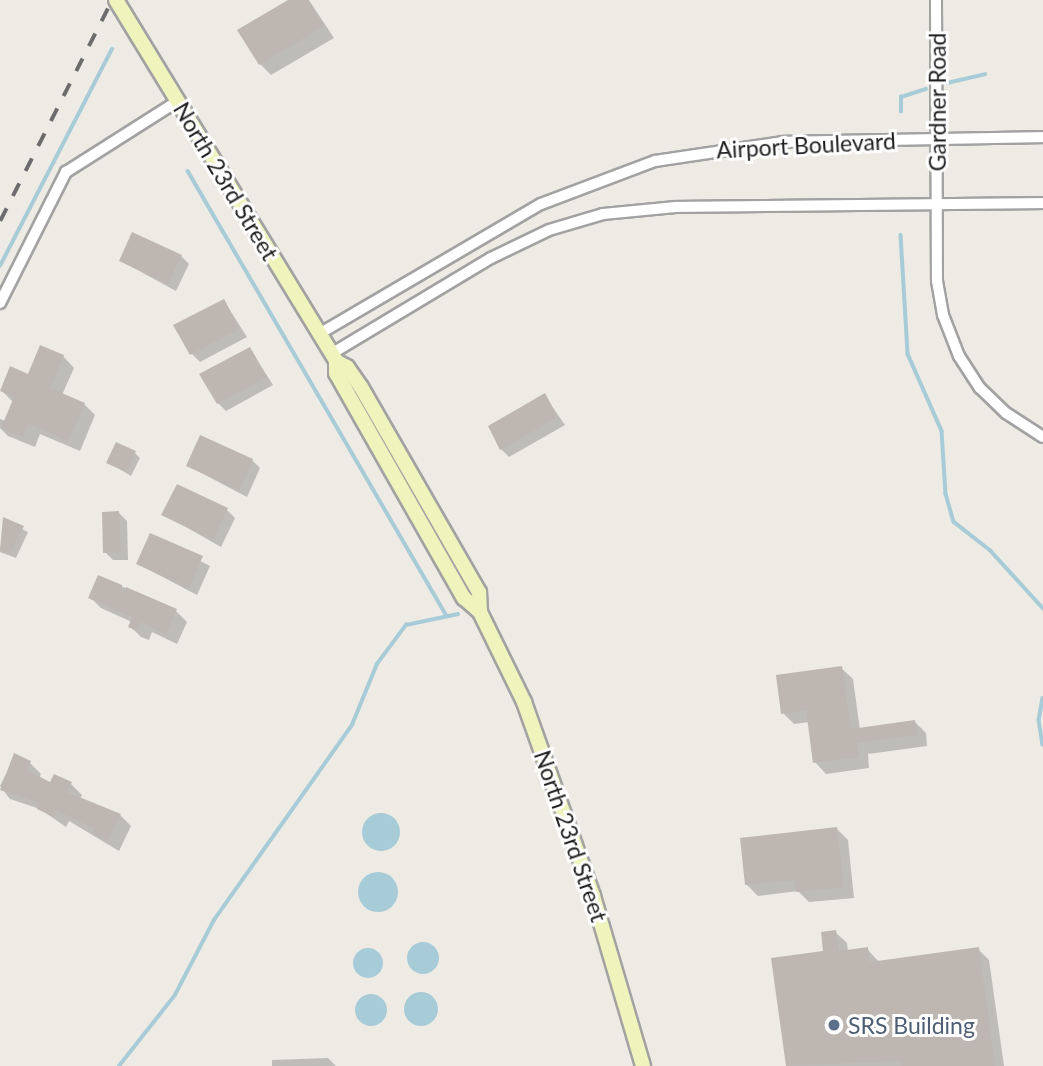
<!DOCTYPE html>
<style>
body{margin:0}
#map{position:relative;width:1043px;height:1066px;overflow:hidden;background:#eeebe4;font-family:Lato,sans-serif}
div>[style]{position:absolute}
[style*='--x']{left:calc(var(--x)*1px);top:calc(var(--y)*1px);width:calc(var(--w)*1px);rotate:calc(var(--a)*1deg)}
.water>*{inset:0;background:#a8cbd8}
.round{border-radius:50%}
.shadow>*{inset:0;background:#0003}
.stream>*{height:3.5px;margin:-1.75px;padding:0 1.75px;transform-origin:1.75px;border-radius:1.75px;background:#a8cbd8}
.building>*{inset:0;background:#beb7b1}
.roads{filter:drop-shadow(2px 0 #a2a2a2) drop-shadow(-2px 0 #a2a2a2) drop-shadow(0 2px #a2a2a2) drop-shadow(0 -2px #a2a2a2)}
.street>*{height:10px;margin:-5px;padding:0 5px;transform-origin:5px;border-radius:5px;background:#fff}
.secondary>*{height:14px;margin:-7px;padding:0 7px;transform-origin:7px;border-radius:7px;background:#eff4bc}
.rail>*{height:3.5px;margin-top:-1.75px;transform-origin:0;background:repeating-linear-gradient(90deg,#6c6c6c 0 14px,transparent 0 28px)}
.dots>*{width:19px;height:19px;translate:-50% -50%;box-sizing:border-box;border:4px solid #fff;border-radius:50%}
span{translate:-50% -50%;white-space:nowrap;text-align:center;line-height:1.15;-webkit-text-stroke:6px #fff;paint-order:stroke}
.street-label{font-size:23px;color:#1e1e1e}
.service-label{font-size:23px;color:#4e5e75}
.left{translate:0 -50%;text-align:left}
</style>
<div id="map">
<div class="water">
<i class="round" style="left:362px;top:813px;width:38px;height:38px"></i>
<i class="round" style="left:358px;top:872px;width:40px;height:40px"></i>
<i class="round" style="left:407px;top:942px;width:32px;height:32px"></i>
<i class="round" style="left:353px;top:948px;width:30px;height:30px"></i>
<i class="round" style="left:404px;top:992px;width:34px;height:34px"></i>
<i class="round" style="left:355px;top:994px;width:32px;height:32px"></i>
</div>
<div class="shadow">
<i style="clip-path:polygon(291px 0,309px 0,334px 38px,271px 75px,260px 64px)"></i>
<i style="clip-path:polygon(181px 256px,189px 264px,176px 291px,121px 261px)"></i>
<i style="clip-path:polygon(224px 301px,247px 337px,200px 362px,192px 354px)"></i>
<i style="clip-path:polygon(250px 349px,273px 385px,226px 411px,218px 403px)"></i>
<i style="clip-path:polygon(63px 356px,74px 368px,62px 395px,84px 404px,95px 415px,80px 451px,40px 434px,35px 447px,8px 436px,0 428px,0 419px,5px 421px,13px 402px,2px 391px)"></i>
<i style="clip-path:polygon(544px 395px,565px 425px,509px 457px,501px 449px)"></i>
<i style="clip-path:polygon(135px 453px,140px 458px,131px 476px,108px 462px)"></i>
<i style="clip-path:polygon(252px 460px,260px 468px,247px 497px,188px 466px)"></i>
<i style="clip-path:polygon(227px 510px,235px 518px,221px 547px,163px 514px)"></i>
<i style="clip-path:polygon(119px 513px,127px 521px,128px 560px,113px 560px,105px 552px)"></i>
<i style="clip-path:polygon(4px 520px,28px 532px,16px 558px,0 552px)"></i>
<i style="clip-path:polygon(151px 535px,210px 566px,197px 595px,138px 564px)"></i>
<i style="clip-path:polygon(121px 586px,176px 611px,187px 622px,177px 644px,152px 632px,149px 640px,141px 637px,130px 626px,132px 622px,101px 608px,90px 597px)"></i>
<i style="clip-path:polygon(841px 668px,853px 679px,860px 730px,915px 722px,926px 733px,927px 746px,868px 754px,869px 768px,826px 774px,815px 762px,809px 722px,794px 724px,783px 713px)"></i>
<i style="clip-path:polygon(15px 756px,30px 763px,41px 774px,39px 778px,51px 784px,71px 784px,82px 795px,80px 799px,120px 815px,131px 826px,119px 851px,69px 821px,66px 827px,40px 809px,10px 799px,0 786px)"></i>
<i style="clip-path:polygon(837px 829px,848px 840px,854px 898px,809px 902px,798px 891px,758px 896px,746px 884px)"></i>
<i style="clip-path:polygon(835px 932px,847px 943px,848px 952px,867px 949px,879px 962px,978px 949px,989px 960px,1004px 1066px,787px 1066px,773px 959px,825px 952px)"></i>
<i style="clip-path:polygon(328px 1058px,336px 1066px,272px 1066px,272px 1060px)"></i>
</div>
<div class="stream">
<i style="--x:947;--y:83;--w:39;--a:-13"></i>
<i style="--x:901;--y:112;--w:15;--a:-90"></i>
<i style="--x:901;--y:97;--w:26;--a:-18"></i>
<i style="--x:188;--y:171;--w:515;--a:59.8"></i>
<i style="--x:901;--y:235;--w:119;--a:86.6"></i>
<i style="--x:908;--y:354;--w:84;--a:66.2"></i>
<i style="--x:942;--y:431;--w:63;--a:86.4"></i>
<i style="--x:946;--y:494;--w:29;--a:74"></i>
<i style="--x:954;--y:522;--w:46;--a:37.9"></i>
<i style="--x:990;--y:550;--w:79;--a:47.6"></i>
<i style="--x:0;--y:266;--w:244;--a:-62.7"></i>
<i style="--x:1043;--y:698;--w:22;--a:100"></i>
<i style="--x:1039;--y:720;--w:25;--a:81"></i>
<i style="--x:119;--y:1066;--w:90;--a:-51.7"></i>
<i style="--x:175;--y:995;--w:85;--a:-62.5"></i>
<i style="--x:214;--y:920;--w:239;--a:-54.7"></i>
<i style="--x:352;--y:725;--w:66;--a:-67.7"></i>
<i style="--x:377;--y:664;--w:49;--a:-53.4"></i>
<i style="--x:406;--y:625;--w:53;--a:-11.9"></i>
</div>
<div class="building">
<i style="clip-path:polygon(288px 0,308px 0,324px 26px,259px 65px,237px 30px)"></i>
<i style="clip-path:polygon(132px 232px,182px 255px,168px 284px,119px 261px)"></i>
<i style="clip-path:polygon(224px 299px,240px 329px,190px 355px,173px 325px)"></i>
<i style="clip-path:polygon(40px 345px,64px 355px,50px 388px,85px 403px,68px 441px,29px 424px,23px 437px,1px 428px,14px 397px,0 391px,10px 366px,28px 374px)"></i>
<i style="clip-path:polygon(250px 347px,267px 377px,217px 404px,199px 374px)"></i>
<i style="clip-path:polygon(545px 393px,558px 417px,500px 450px,488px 426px)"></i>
<i style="clip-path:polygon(200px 435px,253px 459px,239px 490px,186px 466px)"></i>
<i style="clip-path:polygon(116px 442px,136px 451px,126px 472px,106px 463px)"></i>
<i style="clip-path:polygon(177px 484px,228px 508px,213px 540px,161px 515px)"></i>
<i style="clip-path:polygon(119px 511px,121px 552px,103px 553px,102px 512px)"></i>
<i style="clip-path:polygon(3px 517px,24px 526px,10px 554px,0 550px)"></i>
<i style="clip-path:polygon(150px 533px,203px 556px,189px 588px,136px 564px)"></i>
<i style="clip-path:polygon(98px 575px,122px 585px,122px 595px,126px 587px,177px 609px,166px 634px,141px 622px,137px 631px,128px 627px,132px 617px,88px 598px)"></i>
<i style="clip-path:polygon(842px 666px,851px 729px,915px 720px,917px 735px,857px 743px,859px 757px,813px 763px,806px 710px,781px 714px,776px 675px)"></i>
<i style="clip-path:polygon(14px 753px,31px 761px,27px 770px,50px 782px,54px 774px,72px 782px,67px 792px,121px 814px,108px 841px,92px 833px,95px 829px,57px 811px,54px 817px,37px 809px,39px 803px,0 790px)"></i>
<i style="clip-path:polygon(837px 827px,844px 887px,796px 892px,795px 880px,745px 885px,740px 838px)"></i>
<i style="clip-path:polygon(836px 930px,839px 951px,868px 947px,870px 962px,979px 947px,995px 1066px,901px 1066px,900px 1061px,786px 1066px,771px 958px,823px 951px,821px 932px)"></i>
</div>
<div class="roads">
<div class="street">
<i style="--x:936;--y:0;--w:281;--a:89.8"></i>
<i style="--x:937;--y:281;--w:35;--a:80"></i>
<i style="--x:943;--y:315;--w:44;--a:68.7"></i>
<i style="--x:959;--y:356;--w:38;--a:57"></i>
<i style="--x:980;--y:388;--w:36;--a:44"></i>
<i style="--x:1006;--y:413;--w:44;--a:33"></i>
<i style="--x:0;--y:303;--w:147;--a:-63.3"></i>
<i style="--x:66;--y:172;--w:133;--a:-32.4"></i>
<i style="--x:319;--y:334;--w:257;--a:-30.4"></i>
<i style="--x:541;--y:204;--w:122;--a:-20.7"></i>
<i style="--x:655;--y:161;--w:128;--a:-8.5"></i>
<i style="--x:782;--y:142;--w:261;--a:-1.1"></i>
<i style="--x:331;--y:354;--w:187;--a:-31"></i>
<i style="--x:491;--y:258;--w:64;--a:-25.8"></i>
<i style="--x:549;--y:230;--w:56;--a:-16.5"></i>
<i style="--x:603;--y:214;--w:73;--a:-5.5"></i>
<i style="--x:676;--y:207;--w:367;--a:-0.6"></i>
</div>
<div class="secondary">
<i style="--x:116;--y:0;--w:423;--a:58.6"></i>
<i style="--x:336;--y:361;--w:12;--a:90"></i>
<i style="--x:336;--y:373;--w:259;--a:60.4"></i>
<i style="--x:464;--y:598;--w:21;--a:41"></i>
<i style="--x:336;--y:361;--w:13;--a:29"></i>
<i style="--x:347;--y:367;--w:24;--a:55"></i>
<i style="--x:361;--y:387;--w:237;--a:60.1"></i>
<i style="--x:479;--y:592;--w:20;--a:87"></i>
<i style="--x:480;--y:612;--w:100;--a:63.9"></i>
<i style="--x:524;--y:702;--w:206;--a:70.4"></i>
<i style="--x:593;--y:896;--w:177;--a:73.6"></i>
</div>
</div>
<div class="rail">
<i style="--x:0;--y:221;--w:248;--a:-63.1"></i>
</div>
<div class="dots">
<i style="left:834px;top:1025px;background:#5c6f8a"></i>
</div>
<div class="street-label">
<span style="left:937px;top:102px;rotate:-90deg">Gardner Road</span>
<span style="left:806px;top:145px;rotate:-3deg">Airport Boulevard</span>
<span style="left:226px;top:181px;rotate:59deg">North 23rd Street</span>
<span style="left:571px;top:836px;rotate:71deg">North 23rd Street</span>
</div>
<div class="service-label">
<span class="left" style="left:848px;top:1025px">SRS Building</span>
</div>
</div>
